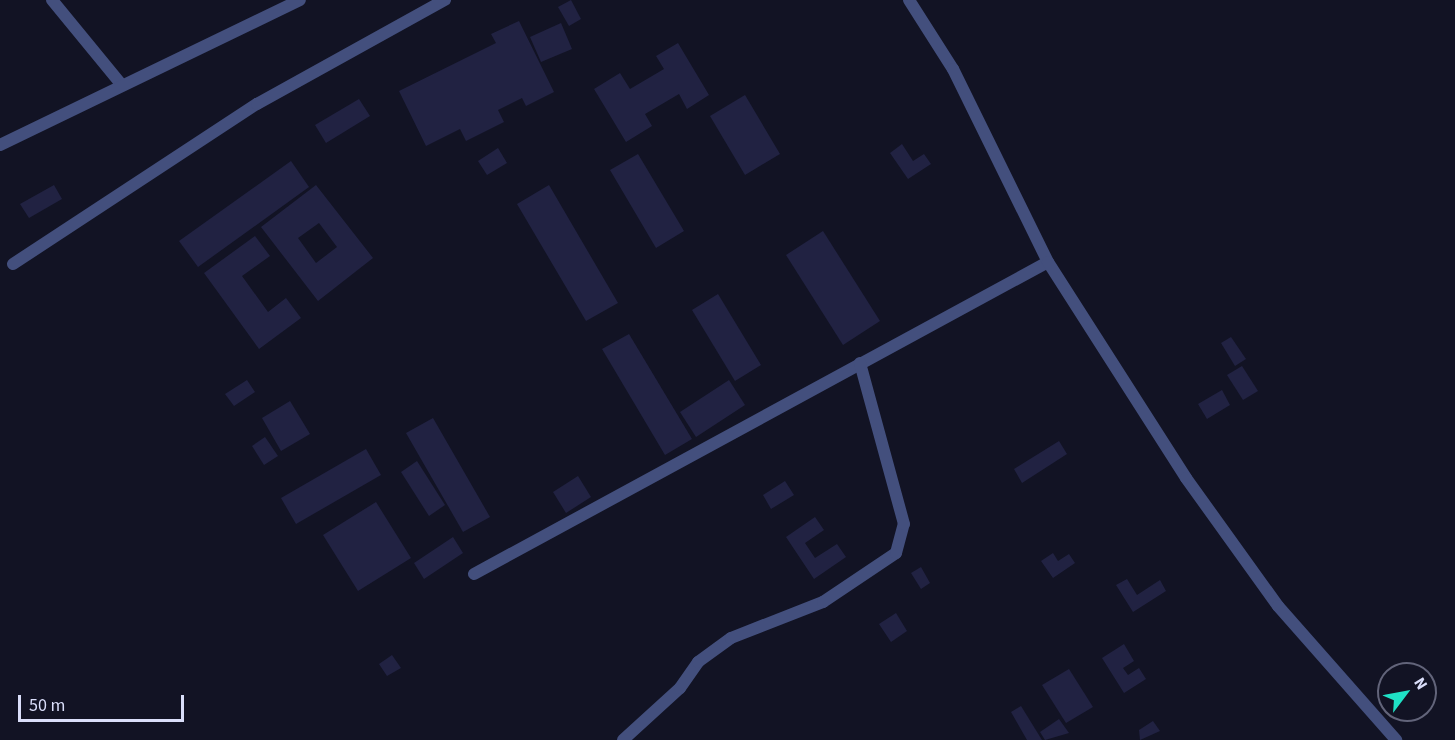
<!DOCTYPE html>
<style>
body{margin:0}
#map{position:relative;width:1455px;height:740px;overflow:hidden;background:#121324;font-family:"Source Sans 3",sans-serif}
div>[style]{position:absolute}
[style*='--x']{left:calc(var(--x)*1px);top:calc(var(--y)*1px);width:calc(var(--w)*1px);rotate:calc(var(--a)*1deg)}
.building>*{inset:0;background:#212242}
.lane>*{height:12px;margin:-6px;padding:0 6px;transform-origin:6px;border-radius:6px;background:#434f7d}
.street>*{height:12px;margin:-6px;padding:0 6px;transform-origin:6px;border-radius:6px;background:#434f7d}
span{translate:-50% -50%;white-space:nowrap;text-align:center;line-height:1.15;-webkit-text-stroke:5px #121324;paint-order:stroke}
.north{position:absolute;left:1377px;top:662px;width:60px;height:60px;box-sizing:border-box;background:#121324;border:2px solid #62647a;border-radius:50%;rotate:58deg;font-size:16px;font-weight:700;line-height:24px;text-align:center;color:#dadefa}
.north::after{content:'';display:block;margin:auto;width:21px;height:27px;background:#1fe1c6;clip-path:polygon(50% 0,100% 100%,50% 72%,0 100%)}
.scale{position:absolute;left:18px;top:695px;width:166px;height:27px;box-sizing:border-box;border:3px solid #dadefa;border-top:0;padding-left:8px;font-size:18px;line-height:21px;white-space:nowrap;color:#dadefa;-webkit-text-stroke:4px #121324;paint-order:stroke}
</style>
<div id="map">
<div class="building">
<i style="clip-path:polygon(571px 0,581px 19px,569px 26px,558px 7px)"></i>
<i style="clip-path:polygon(519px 21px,554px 92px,526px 106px,522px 98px,498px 110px,504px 122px,466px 141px,460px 129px,426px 146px,399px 91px,496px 43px,491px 34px)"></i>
<i style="clip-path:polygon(561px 23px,572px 49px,541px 62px,530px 37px)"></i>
<i style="clip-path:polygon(678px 43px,709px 95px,687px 109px,679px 94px,645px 114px,652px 126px,626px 142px,594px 89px,620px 73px,630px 89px,664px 69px,656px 56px)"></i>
<i style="clip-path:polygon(745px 95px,780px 154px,745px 175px,710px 116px)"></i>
<i style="clip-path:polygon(359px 99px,370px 116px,326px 143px,315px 125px)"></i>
<i style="clip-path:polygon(902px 144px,913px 161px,924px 154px,931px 164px,908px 179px,890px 153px)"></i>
<i style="clip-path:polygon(498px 148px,507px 163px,487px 175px,478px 161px)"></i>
<i style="clip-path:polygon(638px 154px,684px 231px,656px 248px,610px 170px)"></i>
<i style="clip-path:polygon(291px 161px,309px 187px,198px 267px,179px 241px)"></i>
<i style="clip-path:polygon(54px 185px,62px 199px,29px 218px,20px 204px)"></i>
<i style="clip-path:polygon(evenodd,316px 185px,373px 258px,318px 301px,261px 227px,316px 185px,319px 223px,337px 247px,316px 263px,298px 238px,319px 223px)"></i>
<i style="clip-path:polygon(549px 185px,618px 303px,586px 321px,517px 204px)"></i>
<i style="clip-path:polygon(823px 231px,880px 321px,843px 345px,786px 255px)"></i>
<i style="clip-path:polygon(255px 236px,270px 256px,242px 276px,268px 312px,286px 298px,301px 318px,259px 349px,204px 273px)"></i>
<i style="clip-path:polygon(718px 294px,761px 365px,735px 381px,692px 310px)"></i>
<i style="clip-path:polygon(629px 334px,692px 439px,665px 455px,602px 349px)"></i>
<i style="clip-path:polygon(1231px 337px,1246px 359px,1235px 366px,1221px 343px)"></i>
<i style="clip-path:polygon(1242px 366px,1258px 391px,1243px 400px,1227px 375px)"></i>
<i style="clip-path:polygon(247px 380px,255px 392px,234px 406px,225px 394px)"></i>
<i style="clip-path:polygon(729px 380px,745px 405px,696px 437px,680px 412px)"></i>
<i style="clip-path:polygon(1222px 390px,1230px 405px,1207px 419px,1198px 404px)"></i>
<i style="clip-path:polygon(290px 401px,310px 434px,281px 451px,262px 418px)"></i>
<i style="clip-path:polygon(433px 418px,490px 517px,463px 532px,406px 433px)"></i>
<i style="clip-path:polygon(265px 437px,278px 456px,264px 465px,252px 446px)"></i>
<i style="clip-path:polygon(1059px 441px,1067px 454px,1022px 483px,1014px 469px)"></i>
<i style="clip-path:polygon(366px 449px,381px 475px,296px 524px,281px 498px)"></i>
<i style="clip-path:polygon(417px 461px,445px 505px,429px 516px,401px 472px)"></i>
<i style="clip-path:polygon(578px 476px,591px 497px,566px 513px,553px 492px)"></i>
<i style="clip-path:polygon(785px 481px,794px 495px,771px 509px,763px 495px)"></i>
<i style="clip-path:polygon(376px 502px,411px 558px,358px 591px,323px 535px)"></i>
<i style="clip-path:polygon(815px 517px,824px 530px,805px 543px,815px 558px,837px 544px,846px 557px,814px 579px,786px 537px)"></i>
<i style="clip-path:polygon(453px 537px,463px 553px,424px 579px,414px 563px)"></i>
<i style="clip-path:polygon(1053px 553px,1058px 561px,1069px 554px,1075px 563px,1053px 578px,1041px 561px)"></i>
<i style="clip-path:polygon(921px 567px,930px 583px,921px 589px,911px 573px)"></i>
<i style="clip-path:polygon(1127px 579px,1137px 595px,1160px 580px,1166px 591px,1133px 612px,1116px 585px)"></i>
<i style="clip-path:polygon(896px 613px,907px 631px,891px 642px,879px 624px)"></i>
<i style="clip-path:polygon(1124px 644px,1134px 661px,1123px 668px,1128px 675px,1139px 668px,1146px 679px,1124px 693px,1102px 658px)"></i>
<i style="clip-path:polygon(392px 655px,401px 668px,387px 676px,379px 664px)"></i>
<i style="clip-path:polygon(1069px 669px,1093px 707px,1066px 723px,1042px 685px)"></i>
<i style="clip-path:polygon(1021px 706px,1042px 740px,1027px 740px,1011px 712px)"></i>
<i style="clip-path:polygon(1059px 719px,1069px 733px,1045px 740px,1040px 732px)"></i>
<i style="clip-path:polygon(1153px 721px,1160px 731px,1140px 740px,1139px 730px)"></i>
</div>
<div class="lane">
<i style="--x:52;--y:0;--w:109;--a:50.6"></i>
<i style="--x:0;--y:145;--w:333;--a:-25.8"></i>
<i style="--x:13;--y:264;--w:292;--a:-33.3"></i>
<i style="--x:257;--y:104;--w:215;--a:-29"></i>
<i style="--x:474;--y:574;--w:653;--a:-28.53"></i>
<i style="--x:623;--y:740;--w:77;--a:-42.4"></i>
<i style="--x:680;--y:688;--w:32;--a:-55"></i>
<i style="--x:698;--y:662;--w:41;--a:-36"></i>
<i style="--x:731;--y:638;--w:99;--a:-21.4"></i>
<i style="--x:823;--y:602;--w:88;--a:-33.9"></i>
<i style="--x:896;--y:553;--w:30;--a:-75"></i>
<i style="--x:904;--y:524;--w:167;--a:-105.3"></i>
</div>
<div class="street">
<i style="--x:909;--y:0;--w:82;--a:57.5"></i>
<i style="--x:953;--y:69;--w:215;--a:63.8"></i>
<i style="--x:1048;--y:262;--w:256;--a:57.4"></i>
<i style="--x:1186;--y:478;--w:158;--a:54.3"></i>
<i style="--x:1278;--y:606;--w:179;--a:48.6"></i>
</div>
<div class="north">N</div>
<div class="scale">50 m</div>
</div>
